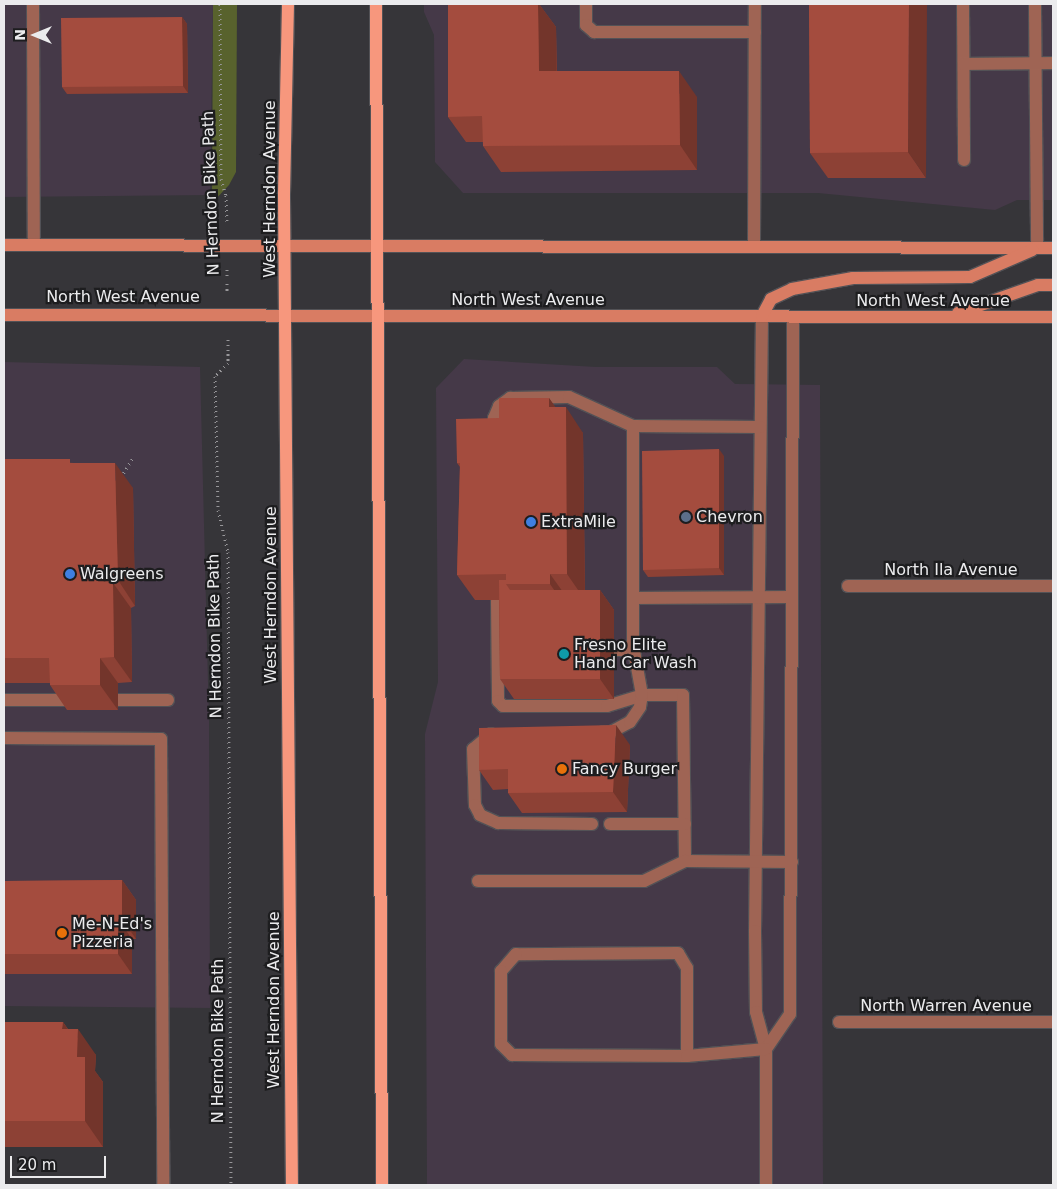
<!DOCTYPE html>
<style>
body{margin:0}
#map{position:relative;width:1057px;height:1189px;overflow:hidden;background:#363539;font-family:"DejaVu Sans",sans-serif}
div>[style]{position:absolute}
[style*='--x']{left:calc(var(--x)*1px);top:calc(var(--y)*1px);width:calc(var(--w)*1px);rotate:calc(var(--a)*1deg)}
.commercial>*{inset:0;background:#453948}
.green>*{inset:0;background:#58622d}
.path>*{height:3px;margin-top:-1.5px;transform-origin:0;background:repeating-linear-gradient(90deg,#98979a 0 1px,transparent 0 5px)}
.roads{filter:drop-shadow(1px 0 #535256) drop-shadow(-1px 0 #535256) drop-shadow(0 1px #535256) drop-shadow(0 -1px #535256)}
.lane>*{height:12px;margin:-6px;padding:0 6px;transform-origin:6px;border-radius:6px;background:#9f6454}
.street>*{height:12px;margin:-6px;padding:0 6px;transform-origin:6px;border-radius:6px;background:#9f6454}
.secondary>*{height:12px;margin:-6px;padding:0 6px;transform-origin:6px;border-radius:6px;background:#d97c63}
.primary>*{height:12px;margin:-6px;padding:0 6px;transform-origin:6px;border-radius:6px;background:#f7977d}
.wall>*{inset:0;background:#8d4135}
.shaded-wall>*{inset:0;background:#73352b}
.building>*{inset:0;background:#a44c3e}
.dots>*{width:14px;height:14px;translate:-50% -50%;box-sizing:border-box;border:2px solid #1d1d1f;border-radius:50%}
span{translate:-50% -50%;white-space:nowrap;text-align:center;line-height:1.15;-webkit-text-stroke:4.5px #1d1d1f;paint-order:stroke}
.street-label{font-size:16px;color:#ebebed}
.poi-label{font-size:16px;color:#ebebed}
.left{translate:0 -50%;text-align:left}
.frame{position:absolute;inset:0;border:5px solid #ebebed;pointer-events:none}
.north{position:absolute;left:10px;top:10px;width:50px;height:50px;-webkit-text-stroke:4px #1d1d1f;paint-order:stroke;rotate:270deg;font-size:14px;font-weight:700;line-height:20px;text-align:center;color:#ebebed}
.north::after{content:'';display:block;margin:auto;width:18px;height:22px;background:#ebebed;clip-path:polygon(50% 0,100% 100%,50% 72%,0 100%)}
.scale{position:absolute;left:10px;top:1156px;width:96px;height:22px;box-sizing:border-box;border:2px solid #ebebed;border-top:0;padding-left:6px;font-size:15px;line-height:18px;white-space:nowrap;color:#ebebed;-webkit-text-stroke:4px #1d1d1f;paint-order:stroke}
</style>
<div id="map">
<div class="commercial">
<i style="clip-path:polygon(4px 4px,213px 4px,210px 195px,4px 197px)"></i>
<i style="clip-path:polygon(424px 4px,1053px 4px,1053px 200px,1017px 200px,995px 210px,818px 193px,463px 193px,435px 162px,434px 35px,424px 12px)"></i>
<i style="clip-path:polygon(464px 359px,596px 367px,717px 367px,735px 384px,820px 385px,823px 1185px,427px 1185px,425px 734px,438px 682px,436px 388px)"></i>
<i style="clip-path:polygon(4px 362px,200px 367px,209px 722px,210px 1008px,4px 1006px)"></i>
</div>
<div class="green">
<i style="clip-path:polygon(213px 4px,237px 4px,236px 172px,229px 185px,212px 203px)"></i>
</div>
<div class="path">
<i style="--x:220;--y:4;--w:175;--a:89.7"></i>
<i style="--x:221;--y:179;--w:17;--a:73"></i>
<i style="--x:226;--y:195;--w:27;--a:88"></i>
<i style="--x:227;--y:269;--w:23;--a:90"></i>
<i style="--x:228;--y:339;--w:24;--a:90"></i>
<i style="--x:228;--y:363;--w:18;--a:135"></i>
<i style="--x:215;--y:376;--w:134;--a:88.7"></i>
<i style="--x:218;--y:510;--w:43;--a:76.6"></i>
<i style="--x:228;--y:552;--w:633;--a:89.73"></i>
<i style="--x:121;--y:477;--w:22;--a:-58"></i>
</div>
<div class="roads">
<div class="lane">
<i style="--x:33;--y:4;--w:241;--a:89.8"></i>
<i style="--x:586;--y:4;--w:21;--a:90"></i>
<i style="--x:586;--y:25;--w:11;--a:41"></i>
<i style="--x:594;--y:32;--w:161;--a:0"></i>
<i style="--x:963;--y:4;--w:156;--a:89.6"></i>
<i style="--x:1035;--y:4;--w:244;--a:89.5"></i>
<i style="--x:964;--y:64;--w:89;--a:-0.6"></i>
<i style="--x:754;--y:247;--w:243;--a:-89.8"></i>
<i style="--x:762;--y:316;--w:615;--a:90.65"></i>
<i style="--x:755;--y:931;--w:81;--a:89.3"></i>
<i style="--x:756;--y:1012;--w:38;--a:75"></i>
<i style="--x:766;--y:1049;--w:136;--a:90"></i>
<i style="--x:495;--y:433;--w:15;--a:-94"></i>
<i style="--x:494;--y:418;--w:13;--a:-67"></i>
<i style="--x:499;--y:406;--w:14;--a:-36"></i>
<i style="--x:510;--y:398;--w:59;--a:-1"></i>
<i style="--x:569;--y:397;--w:70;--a:24.4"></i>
<i style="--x:633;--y:426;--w:127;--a:0.5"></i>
<i style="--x:633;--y:598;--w:158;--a:-0.4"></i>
<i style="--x:497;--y:601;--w:100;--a:89.4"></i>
<i style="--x:498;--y:701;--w:7;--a:45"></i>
<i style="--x:503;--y:706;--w:104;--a:0"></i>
<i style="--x:607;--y:706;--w:37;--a:-17"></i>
<i style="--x:642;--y:695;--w:41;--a:0"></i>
<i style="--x:683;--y:695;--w:166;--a:89.3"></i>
<i style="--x:685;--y:861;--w:107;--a:0.5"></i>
<i style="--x:599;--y:650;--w:22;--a:0"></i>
<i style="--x:621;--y:650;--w:13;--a:-23"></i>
<i style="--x:4;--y:700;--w:72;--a:0"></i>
<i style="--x:101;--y:700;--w:67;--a:0"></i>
<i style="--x:603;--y:732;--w:8;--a:0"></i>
<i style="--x:611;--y:732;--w:21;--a:-28"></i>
<i style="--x:630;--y:722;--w:18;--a:-56"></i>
<i style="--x:640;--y:707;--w:12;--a:-81"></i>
<i style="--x:642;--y:695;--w:51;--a:-100.2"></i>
<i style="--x:633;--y:645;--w:219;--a:-90"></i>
<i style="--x:491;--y:734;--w:23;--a:140"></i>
<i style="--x:473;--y:749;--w:56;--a:88"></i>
<i style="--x:475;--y:805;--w:11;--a:63"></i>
<i style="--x:480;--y:815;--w:20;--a:24"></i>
<i style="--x:498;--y:823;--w:94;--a:0.6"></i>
<i style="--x:4;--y:738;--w:157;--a:0.4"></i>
<i style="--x:161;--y:739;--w:446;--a:89.7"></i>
<i style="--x:610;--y:824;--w:75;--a:0"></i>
<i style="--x:478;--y:881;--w:166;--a:0"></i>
<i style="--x:644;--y:881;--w:46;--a:-26"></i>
<i style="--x:766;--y:1049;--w:42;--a:-55.6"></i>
<i style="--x:790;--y:1014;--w:697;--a:-89.75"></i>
<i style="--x:687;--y:1056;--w:88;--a:-90"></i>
<i style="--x:687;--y:968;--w:17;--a:-121"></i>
<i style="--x:678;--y:953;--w:162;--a:179.6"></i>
<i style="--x:516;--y:954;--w:23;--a:131"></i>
<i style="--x:501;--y:971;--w:73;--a:90"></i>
<i style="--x:501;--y:1044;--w:16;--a:45"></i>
<i style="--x:512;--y:1055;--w:175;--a:0.3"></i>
<i style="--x:687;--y:1056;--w:79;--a:-5.1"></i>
</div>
<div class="street">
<i style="--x:848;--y:586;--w:205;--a:0"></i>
<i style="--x:839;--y:1022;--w:214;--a:0"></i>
</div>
<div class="secondary">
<i style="--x:4;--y:245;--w:1049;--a:0.16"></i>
<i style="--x:958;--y:313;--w:85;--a:-19.3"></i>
<i style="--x:1038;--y:285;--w:15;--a:0"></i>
<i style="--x:4;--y:315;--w:1049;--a:0.11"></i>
<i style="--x:762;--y:316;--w:19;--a:-62"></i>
<i style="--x:771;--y:299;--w:23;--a:-25"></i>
<i style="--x:792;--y:289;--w:62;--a:-10.2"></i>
<i style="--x:853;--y:278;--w:117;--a:-0.5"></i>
<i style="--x:970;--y:277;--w:68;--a:-23.5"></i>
</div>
<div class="primary">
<i style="--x:288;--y:4;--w:192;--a:91.2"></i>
<i style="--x:284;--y:196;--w:989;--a:89.54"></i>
<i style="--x:376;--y:4;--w:1181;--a:89.71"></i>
</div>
</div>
<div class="wall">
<i style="clip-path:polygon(448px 4px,539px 4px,556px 27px,557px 71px,697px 97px,697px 170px,501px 172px,483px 146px,483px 142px,466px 142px,448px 117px)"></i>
<i style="clip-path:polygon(809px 4px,926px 178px,828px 178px,810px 153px)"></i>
<i style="clip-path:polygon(182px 17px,187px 24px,188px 93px,67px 94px,62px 87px)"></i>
<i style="clip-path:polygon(549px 398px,555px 407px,583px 433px,585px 590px,600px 590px,614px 610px,614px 699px,514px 699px,500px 679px,499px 600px,475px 600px,457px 575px,460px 467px,457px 463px,499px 418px)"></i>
<i style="clip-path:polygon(724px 456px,724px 575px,648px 577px,643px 570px)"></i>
<i style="clip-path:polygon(4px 459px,74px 463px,133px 488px,135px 606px,131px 608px,132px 682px,118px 683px,118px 710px,67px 710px,50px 685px,50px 683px,4px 683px)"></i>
<i style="clip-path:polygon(630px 745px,627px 812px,522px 813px,508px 793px,508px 789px,493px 790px,479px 770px)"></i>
<i style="clip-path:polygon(122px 880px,136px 900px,136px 939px,132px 939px,132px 974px,4px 974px,4px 881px)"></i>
<i style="clip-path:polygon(4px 1022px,63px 1022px,68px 1029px,96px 1055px,95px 1071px,103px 1082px,103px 1147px,4px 1147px)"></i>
</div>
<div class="shaded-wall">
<i style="clip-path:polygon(538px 4px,539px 4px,556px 27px,557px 97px,539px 71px)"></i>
<i style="clip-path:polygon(909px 4px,927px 4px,926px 178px,908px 152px)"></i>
<i style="clip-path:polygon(182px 17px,187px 24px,188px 93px,183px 86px)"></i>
<i style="clip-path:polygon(679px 71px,697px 97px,697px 170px,680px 145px)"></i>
<i style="clip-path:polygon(549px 398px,566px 422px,566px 407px,583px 433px,585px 600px,567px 574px,549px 407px)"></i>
<i style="clip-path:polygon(719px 449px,724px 456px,724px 575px,719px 568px)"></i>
<i style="clip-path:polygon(115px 463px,133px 488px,135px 606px,118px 580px)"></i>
<i style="clip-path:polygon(550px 574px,568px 599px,568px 610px,550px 584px)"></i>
<i style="clip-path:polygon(113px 583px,131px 608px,132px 682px,114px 657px)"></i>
<i style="clip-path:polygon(600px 590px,614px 610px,614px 699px,600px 679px)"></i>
<i style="clip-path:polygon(100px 658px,118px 683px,118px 710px,100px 685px)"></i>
<i style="clip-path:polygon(616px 725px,630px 745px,627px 812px,613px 792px)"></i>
<i style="clip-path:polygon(122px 880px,136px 900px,136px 939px,122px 919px)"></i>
<i style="clip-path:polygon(118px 919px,132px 939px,132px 974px,118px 954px)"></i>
<i style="clip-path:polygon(63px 1022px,77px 1043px,78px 1029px,96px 1055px,95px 1071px,103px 1082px,103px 1147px,85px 1121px,77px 1057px,62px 1029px)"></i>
</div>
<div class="building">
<i style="clip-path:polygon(448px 4px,538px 4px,539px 71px,679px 71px,680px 145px,483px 146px,482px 116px,448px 117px)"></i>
<i style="clip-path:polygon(809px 4px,909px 4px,908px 152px,810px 153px)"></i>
<i style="clip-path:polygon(182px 17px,183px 86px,62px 87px,61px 18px)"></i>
<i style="clip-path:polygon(499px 398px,549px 398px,549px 407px,566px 407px,567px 574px,550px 574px,550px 584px,506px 584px,506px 574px,457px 575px,460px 463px,457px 463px,456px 419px,499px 418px)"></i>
<i style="clip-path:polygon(719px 449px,719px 568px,643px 570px,642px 451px)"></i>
<i style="clip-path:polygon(4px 459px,70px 459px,70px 463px,115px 463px,118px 580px,113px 583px,114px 657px,100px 658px,100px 685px,50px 685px,49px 658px,4px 658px)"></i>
<i style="clip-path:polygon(499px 580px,506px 580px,506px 584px,510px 590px,600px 590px,600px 679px,500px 679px)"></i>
<i style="clip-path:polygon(616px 725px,613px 792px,508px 793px,508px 769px,479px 770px,479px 728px)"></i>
<i style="clip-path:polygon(122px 880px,122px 919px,118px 919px,118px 954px,4px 954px,4px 881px)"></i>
<i style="clip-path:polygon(4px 1022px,63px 1022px,62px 1029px,78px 1029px,77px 1057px,85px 1057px,85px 1121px,4px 1121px)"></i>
</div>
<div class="dots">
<i style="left:686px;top:517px;background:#5c6f8a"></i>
<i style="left:531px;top:522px;background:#3f7fe0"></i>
<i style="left:70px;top:574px;background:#3f7fe0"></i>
<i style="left:564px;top:654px;background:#0f9aa8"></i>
<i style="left:562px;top:769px;background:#e8710a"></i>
<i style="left:62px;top:933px;background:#e8710a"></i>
</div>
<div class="street-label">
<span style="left:270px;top:189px;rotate:-90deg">West Herndon Avenue</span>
<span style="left:211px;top:193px;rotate:-92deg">N Herndon Bike Path</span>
<span style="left:123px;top:297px">North West Avenue</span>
<span style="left:528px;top:300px">North West Avenue</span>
<span style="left:933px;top:301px">North West Avenue</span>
<span style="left:951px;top:570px">North Ila Avenue</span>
<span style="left:271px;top:595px;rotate:-90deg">West Herndon Avenue</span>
<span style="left:215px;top:636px;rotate:-91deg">N Herndon Bike Path</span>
<span style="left:274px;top:1000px;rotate:-90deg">West Herndon Avenue</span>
<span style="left:946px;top:1006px">North Warren Avenue</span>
<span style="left:218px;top:1041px;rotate:-90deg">N Herndon Bike Path</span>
</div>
<div class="poi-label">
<span class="left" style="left:696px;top:517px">Chevron</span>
<span class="left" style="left:541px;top:522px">ExtraMile</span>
<span class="left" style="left:80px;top:574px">Walgreens</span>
<span class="left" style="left:574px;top:654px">Fresno Elite<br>Hand Car Wash</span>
<span class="left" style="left:572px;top:769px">Fancy Burger</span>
<span class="left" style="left:72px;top:933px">Me-N-Ed's<br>Pizzeria</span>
</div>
<div class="frame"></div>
<div class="north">N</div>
<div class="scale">20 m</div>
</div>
